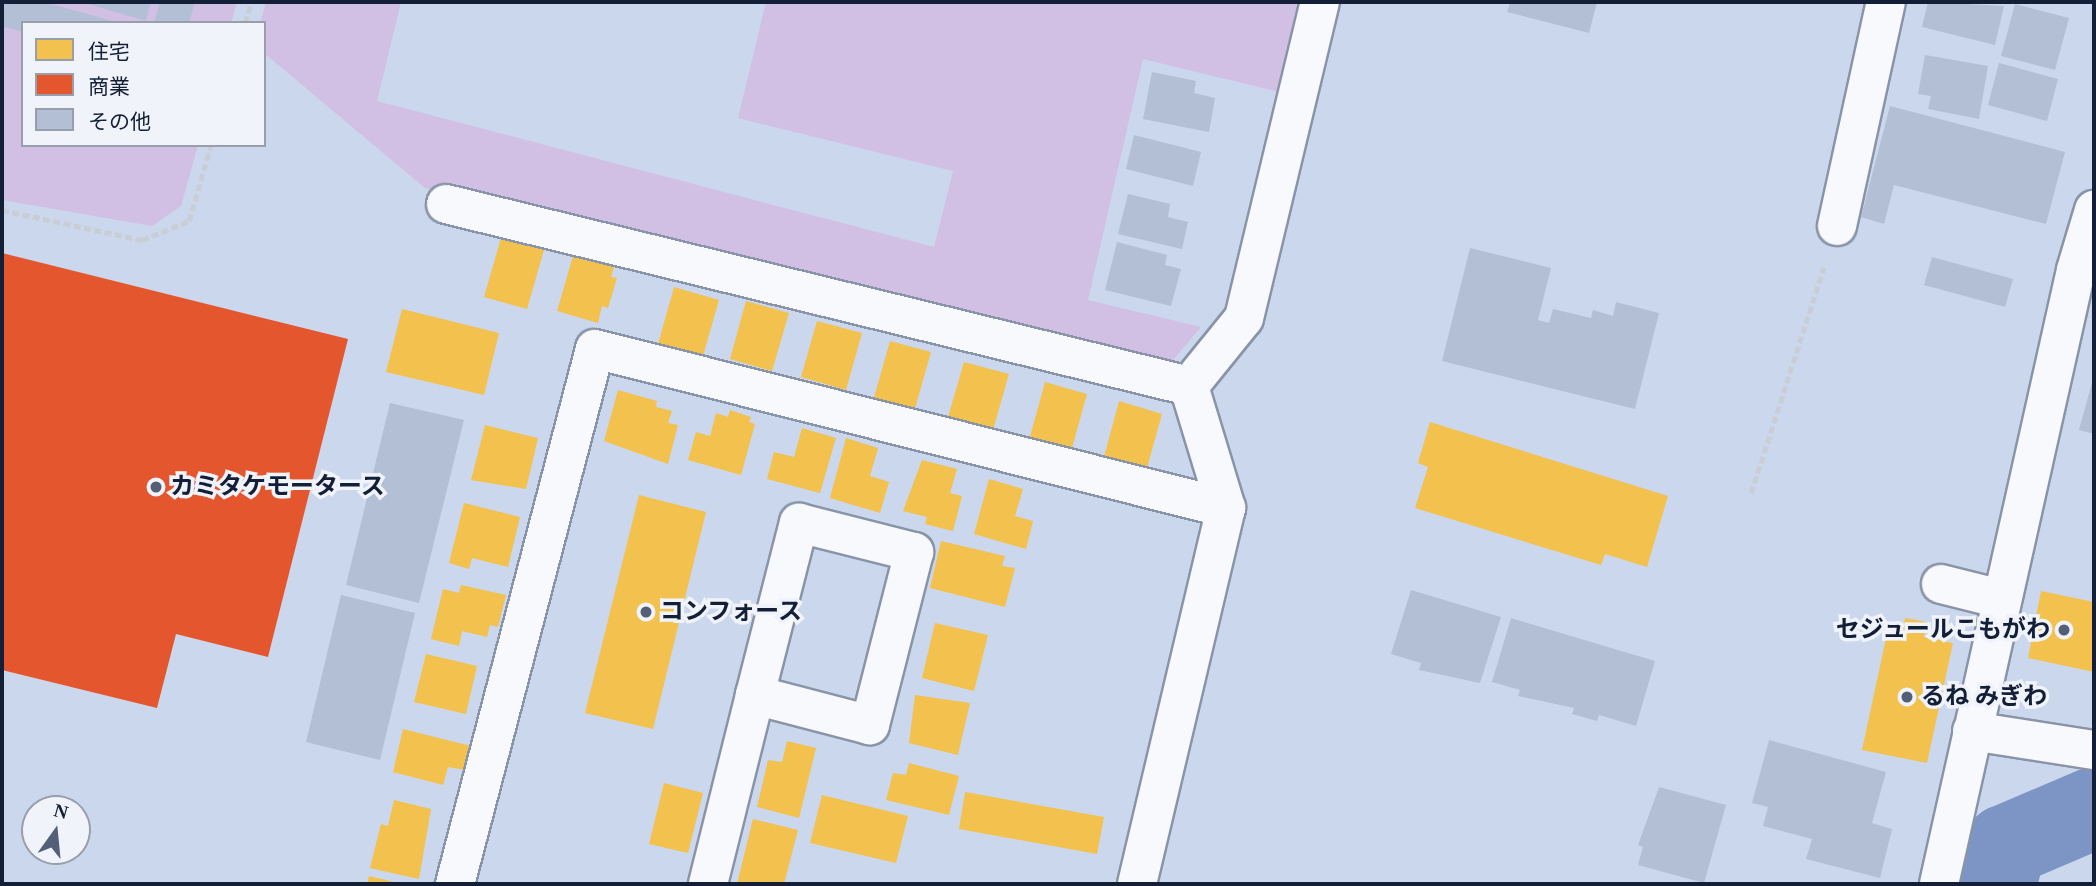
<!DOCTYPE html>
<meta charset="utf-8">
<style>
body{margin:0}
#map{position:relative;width:2096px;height:886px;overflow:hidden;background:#cbd7ec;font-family:"Times New Roman","Noto Sans JP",serif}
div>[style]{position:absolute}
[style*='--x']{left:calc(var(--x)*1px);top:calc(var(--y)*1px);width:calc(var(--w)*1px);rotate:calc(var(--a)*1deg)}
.green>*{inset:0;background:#d2bfe4}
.homes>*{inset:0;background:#f2c14e}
.shops>*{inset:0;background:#e4572e}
.river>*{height:82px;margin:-41px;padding:0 41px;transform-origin:41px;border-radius:41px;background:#7d95c4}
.building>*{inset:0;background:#b3bfd4}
.path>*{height:4.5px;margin-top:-2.25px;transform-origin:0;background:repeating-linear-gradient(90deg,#c9cdd4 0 7px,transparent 0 10.5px)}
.roads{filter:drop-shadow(2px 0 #8a94a8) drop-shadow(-2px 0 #8a94a8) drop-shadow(0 2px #8a94a8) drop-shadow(0 -2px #8a94a8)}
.minor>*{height:38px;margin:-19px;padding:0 19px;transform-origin:19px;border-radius:19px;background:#f7f9fc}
.dots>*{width:19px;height:19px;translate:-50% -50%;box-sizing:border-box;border:4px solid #f0f3fa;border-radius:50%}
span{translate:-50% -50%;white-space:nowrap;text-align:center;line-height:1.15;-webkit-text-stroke:7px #f0f3fa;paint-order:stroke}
.poi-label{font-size:24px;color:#131f36;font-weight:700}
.left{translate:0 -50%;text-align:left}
.right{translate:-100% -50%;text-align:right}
.frame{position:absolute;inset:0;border:4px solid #131f36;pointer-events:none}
.legend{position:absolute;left:21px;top:21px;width:245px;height:126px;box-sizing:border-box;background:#f0f3fa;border:2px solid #989eac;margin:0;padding:9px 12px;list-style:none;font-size:21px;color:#131f36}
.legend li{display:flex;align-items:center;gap:14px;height:35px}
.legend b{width:35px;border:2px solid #989eac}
.north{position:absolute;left:21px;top:795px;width:70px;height:70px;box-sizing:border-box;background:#f0f3fa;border:2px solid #989eac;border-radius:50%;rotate:15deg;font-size:19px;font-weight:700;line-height:28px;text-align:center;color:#131f36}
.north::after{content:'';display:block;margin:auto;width:24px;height:32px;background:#535f76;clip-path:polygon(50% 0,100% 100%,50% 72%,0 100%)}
</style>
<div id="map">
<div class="green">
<i style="clip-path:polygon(2px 2px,237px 2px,231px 23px,23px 23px,23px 145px,198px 145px,181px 206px,152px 226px,2px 200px)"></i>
<i style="clip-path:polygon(266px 2px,401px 2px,377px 101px,934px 247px,953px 171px,738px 118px,766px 2px,1303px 2px,1283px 93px,1143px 59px,1088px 300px,1201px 327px,1163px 372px,701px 251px,425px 188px,264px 53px,264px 23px,260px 23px)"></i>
</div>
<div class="homes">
<i style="clip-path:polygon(501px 238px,544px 250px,527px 309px,484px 297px)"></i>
<i style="clip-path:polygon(573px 256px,614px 267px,611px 277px,617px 278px,608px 308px,602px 306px,598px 323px,557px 311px)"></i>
<i style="clip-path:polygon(674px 287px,719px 300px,703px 356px,658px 344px)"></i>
<i style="clip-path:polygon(746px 301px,789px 313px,772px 371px,730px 359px)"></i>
<i style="clip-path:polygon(402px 309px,499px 333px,484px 395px,386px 372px)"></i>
<i style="clip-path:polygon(817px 321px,862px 333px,846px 390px,801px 377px)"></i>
<i style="clip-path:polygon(890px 341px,931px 352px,914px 412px,873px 401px)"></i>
<i style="clip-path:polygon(964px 362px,1009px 374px,993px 430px,948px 417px)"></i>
<i style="clip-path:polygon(1045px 382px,1087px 394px,1070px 455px,1028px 444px)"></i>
<i style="clip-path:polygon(618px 390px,657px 401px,656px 407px,672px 411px,668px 423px,678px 425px,668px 464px,604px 441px)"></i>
<i style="clip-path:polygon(1119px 401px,1162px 414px,1147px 468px,1104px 457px)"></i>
<i style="clip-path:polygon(730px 410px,751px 417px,749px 422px,755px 424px,741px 475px,688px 460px,696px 432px,710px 436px,716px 413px,728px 417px)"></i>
<i style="clip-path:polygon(1430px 422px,1668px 496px,1647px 567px,1605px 554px,1601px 565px,1415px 508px,1428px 467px,1418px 463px)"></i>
<i style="clip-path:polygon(485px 425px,538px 438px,526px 489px,471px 480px)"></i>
<i style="clip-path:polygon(802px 428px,836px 438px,820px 493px,767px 479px,774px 452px,794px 457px)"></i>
<i style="clip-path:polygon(846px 438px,878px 448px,870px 476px,889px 482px,880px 513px,830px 498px)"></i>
<i style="clip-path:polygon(922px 460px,957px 469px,950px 493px,962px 496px,953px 531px,925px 524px,927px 517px,903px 511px)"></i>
<i style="clip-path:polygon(989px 479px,1023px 489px,1015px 516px,1033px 521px,1026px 549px,974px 534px)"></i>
<i style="clip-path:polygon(639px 495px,706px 512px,653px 729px,585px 713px)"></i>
<i style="clip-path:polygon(464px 503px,520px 517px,508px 567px,472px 558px,469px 569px,449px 563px)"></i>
<i style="clip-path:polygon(941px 541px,1005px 556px,1002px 566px,1015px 568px,1005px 607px,930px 588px)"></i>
<i style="clip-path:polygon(461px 585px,506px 595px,498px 627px,490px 625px,487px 637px,462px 631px,459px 646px,431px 639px,443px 589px,459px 593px)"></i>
<i style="clip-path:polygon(2041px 591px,2094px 602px,2094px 672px,2028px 658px)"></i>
<i style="clip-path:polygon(1905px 618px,1927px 622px,1924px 637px,1953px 643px,1927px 763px,1862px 750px,1888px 629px,1902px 632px)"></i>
<i style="clip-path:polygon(935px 623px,988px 635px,974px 691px,922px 678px)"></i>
<i style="clip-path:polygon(426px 654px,477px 666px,466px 714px,414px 702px)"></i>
<i style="clip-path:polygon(915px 695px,970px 703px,958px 755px,909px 743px)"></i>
<i style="clip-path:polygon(403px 729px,471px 746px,465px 770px,448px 767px,443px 785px,393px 772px)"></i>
<i style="clip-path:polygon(787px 741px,816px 748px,799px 818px,757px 807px,768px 760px,782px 762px)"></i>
<i style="clip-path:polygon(909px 763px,959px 776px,949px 815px,886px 800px,893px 773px,906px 775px)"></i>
<i style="clip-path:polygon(664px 783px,703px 793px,688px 853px,649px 844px)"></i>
<i style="clip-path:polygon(965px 792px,1104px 817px,1097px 854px,959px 829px)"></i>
<i style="clip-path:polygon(822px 795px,908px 816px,896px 863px,810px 843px)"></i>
<i style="clip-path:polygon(394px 800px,431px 809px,419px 879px,370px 868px,381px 824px,388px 826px)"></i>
<i style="clip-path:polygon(753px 819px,798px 830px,784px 884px,737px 884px)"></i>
<i style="clip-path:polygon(369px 876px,398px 883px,398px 884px,367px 884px)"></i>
</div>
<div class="shops">
<i style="clip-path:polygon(2px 253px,348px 339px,268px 657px,176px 634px,157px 708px,2px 670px)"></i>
</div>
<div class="river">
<i style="--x:1996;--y:884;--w:39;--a:-77"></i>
<i style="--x:2005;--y:846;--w:97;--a:-23.1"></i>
</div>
<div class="building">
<i style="clip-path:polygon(2px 2px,44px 2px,120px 23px,23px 23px,23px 32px,2px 26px)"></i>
<i style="clip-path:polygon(81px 2px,151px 2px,146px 21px)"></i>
<i style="clip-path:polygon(160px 2px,195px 2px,189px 23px,154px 23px)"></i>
<i style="clip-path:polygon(1510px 2px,1597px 2px,1589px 33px,1507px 12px)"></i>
<i style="clip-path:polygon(1928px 2px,2004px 6px,1995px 45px,1922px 27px)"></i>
<i style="clip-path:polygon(2015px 4px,2069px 18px,2055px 70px,2001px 56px)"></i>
<i style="clip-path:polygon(1925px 55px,1988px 66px,1979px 119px,1928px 109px,1931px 96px,1918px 94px)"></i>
<i style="clip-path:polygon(1999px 63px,2058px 79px,2047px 121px,1988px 105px)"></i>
<i style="clip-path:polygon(1152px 72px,1196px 81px,1194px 93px,1215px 98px,1209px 132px,1143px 119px)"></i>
<i style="clip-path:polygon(1890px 106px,2065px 152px,2046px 224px,1894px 185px,1884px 224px,1861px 217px)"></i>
<i style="clip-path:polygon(1134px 135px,1201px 152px,1193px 186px,1126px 169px)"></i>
<i style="clip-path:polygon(1128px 194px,1170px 204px,1168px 217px,1188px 222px,1182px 249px,1118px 234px)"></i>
<i style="clip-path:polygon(1117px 242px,1167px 255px,1165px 265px,1181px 269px,1171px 306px,1105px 290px)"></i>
<i style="clip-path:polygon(1470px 248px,1551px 268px,1538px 320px,1549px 323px,1553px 309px,1591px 318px,1593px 310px,1613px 316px,1616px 302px,1659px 313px,1635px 409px,1442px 361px)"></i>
<i style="clip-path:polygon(1932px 257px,2013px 279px,2005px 307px,1924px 285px)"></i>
<i style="clip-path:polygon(2094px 375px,2094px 434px,2079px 430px)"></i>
<i style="clip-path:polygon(390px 403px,464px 420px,419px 603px,346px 585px)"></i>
<i style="clip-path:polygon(1411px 590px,1501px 617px,1480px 683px,1419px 670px,1421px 663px,1391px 654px)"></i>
<i style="clip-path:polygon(341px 595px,415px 613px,380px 760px,306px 742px)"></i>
<i style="clip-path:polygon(1511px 618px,1655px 661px,1636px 726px,1599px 715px,1597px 721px,1572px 714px,1574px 708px,1518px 696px,1520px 690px,1492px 682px)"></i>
<i style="clip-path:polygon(1769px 740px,1886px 772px,1872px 823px,1892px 829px,1880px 878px,1806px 859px,1812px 839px,1763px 826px,1768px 807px,1752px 803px)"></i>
<i style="clip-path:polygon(1659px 787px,1726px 805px,1704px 883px,1638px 865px,1643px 847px,1638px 845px)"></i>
</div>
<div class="path">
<i style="--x:245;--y:23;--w:22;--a:-74"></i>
<i style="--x:2;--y:210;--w:143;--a:12.1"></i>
<i style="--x:142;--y:240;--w:51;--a:-22"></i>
<i style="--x:189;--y:221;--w:79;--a:-73.9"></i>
<i style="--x:1751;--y:493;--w:237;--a:-72.1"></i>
</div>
<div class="roads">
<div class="minor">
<i style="--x:446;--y:204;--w:765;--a:13.76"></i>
<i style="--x:1837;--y:226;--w:229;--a:-77.7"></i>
<i style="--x:1941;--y:584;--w:62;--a:14"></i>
<i style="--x:1972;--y:731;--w:123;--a:8.9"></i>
<i style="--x:455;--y:884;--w:553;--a:-75.34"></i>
<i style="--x:595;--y:349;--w:651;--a:14.14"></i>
<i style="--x:708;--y:884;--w:195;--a:-76"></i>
<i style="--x:755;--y:695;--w:178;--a:-75.7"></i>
<i style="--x:799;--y:523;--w:119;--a:14.2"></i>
<i style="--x:914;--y:552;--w:179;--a:104.3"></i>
<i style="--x:870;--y:725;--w:119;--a:-165.4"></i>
<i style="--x:1137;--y:884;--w:386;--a:-76.7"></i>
<i style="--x:1226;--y:508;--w:127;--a:-106.9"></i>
<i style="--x:1189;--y:386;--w:87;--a:-51"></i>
<i style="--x:1244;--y:318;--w:325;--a:-76.5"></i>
<i style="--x:1939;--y:884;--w:629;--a:-77.42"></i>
<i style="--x:2076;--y:270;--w:63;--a:-73.3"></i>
</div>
</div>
<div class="dots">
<i style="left:156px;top:487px;background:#535f76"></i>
<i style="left:646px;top:612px;background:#535f76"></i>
<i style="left:2064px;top:630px;background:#535f76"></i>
<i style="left:1907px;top:697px;background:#535f76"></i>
</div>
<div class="poi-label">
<span class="left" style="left:170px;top:487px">カミタケモータース</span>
<span class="left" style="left:660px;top:612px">コンフォース</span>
<span class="right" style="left:2050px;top:630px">セジュールこもがわ</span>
<span class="left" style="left:1921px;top:697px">るね みぎわ</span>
</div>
<div class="frame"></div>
<ul class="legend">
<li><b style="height:19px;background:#f2c14e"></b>住宅</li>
<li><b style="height:19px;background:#e4572e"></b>商業</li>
<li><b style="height:19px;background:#b3bfd4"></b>その他</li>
</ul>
<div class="north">N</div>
</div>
